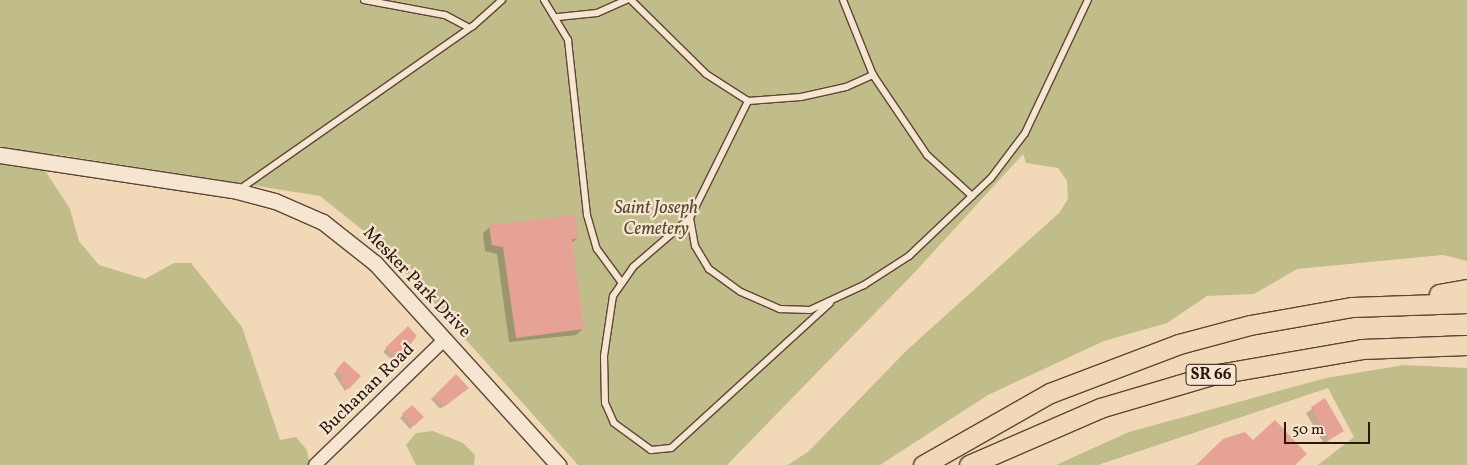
<!DOCTYPE html>
<style>
body{margin:0}
#map{position:relative;width:1467px;height:465px;overflow:hidden;background:#f1d9b8;font-family:Vollkorn,serif}
div>[style]{position:absolute}
[style*='--x']{left:calc(var(--x)*1px);top:calc(var(--y)*1px);width:calc(var(--w)*1px);rotate:calc(var(--a)*1deg)}
.green>*{inset:0;background:#c1bd8a}
.shadow>*{inset:0;background:#0003}
.building>*{inset:0;background:#e6a294}
.roads{filter:drop-shadow(1px 0 #5c4736) drop-shadow(-1px 0 #5c4736) drop-shadow(0 1px #5c4736) drop-shadow(0 -1px #5c4736)}
.service>*{height:6px;margin:-3px;padding:0 3px;transform-origin:3px;border-radius:3px;background:#f6e6d1}
.minor>*{height:12px;margin:-6px;padding:0 6px;transform-origin:6px;border-radius:6px;background:#f6e6d1}
.tertiary>*{height:15px;margin:-7.5px;padding:0 7.5px;transform-origin:7.5px;border-radius:7.5px;background:#f6e6d1}
.primary>*{height:19px;margin:-9.5px;padding:0 9.5px;transform-origin:9.5px;border-radius:9.5px;background:#f1d9b8}
span{translate:-50% -50%;white-space:nowrap;text-align:center;line-height:1.15;-webkit-text-stroke:4.5px #f6e6d1;paint-order:stroke}
.shield-label span{padding:1px 4px;background:#f6e6d1;border:1px solid;border-radius:4px;-webkit-text-stroke-width:0}
.shield-label{font-size:16px;color:#2b160a;font-weight:700}
.park-label{font-size:18px;color:#584830;font-style:italic}
.street-label{font-size:18px;color:#2b160a}
.scale{position:absolute;left:1284px;top:422px;width:86px;height:22px;box-sizing:border-box;border:2px solid #2b160a;border-top:0;padding-left:6px;font-size:15px;line-height:18px;white-space:nowrap;color:#2b160a;-webkit-text-stroke:4px #f6e6d1;paint-order:stroke}
</style>
<div id="map">
<div class="green">
<i style="clip-path:polygon(0 0,1467px 0,1467px 261px,1443px 255px,1297px 269px,1254px 294px,1207px 296px,1167px 323px,1104px 341px,988px 395px,880px 465px,788px 465px,809px 451px,906px 351px,1059px 213px,1068px 199px,1067px 181px,1058px 168px,1026px 163px,1023px 154px,915px 272px,727px 465px,578px 465px,380px 244px,320px 196px,54px 154px,37px 158px,70px 209px,79px 241px,99px 265px,145px 279px,174px 263px,191px 263px,242px 327px,280px 440px,296px 437px,307px 450px,310px 465px,0 465px)"></i>
<i style="clip-path:polygon(1404px 365px,1467px 368px,1467px 465px,1318px 465px,1354px 437px,1328px 388px,1098px 465px,1056px 465px,1129px 432px,1326px 378px)"></i>
<i style="clip-path:polygon(433px 431px,463px 443px,475px 455px,474px 465px,416px 465px,406px 445px,416px 433px)"></i>
</div>
<div class="shadow">
<i style="clip-path:polygon(490px 227px,577px 238px,572px 243px,583px 329px,576px 335px,509px 342px,497px 254px,485px 251px,483px 233px)"></i>
<i style="clip-path:polygon(408px 328px,401px 355px,391px 359px,383px 352px)"></i>
<i style="clip-path:polygon(344px 363px,359px 376px,345px 391px,334px 374px)"></i>
<i style="clip-path:polygon(456px 376px,464px 391px,440px 409px,431px 399px)"></i>
<i style="clip-path:polygon(1325px 400px,1342px 431px,1324px 444px,1306px 413px)"></i>
<i style="clip-path:polygon(412px 407px,422px 417px,410px 429px,400px 418px)"></i>
</div>
<div class="building">
<i style="clip-path:polygon(576px 215px,578px 238px,572px 239px,584px 329px,516px 338px,503px 247px,492px 245px,489px 225px)"></i>
<i style="clip-path:polygon(408px 326px,417px 336px,402px 355px,394px 357px,385px 348px)"></i>
<i style="clip-path:polygon(344px 361px,361px 376px,349px 389px,339px 380px,343px 376px,336px 370px)"></i>
<i style="clip-path:polygon(456px 374px,469px 388px,444px 407px,434px 396px)"></i>
<i style="clip-path:polygon(1325px 398px,1344px 431px,1329px 440px,1311px 407px)"></i>
<i style="clip-path:polygon(412px 405px,424px 417px,414px 426px,402px 414px)"></i>
<i style="clip-path:polygon(1275px 420px,1307px 454px,1295px 465px,1196px 465px,1223px 439px,1245px 432px,1253px 440px)"></i>
</div>
<div class="roads">
<div class="service">
<i style="--x:364;--y:0;--w:82;--a:10.5"></i>
<i style="--x:445;--y:15;--w:27;--a:28"></i>
<i style="--x:544;--y:0;--w:47;--a:59"></i>
<i style="--x:568;--y:40;--w:176;--a:83.8"></i>
<i style="--x:587;--y:215;--w:35;--a:74"></i>
<i style="--x:597;--y:249;--w:42;--a:53.7"></i>
<i style="--x:631;--y:0;--w:105;--a:44.6"></i>
<i style="--x:706;--y:74;--w:50;--a:32.7"></i>
<i style="--x:843;--y:0;--w:81;--a:68.2"></i>
<i style="--x:558;--y:17;--w:39;--a:-6"></i>
<i style="--x:597;--y:13;--w:32;--a:-24"></i>
<i style="--x:240;--y:189;--w:284;--a:-35"></i>
<i style="--x:473;--y:26;--w:39;--a:-42"></i>
<i style="--x:690;--y:218;--w:28;--a:80"></i>
<i style="--x:695;--y:246;--w:27;--a:59"></i>
<i style="--x:709;--y:269;--w:39;--a:36"></i>
<i style="--x:741;--y:292;--w:43;--a:23.6"></i>
<i style="--x:780;--y:309;--w:30;--a:2"></i>
<i style="--x:810;--y:310;--w:60;--a:-24.8"></i>
<i style="--x:864;--y:285;--w:54;--a:-32.8"></i>
<i style="--x:909;--y:256;--w:113;--a:-43.6"></i>
<i style="--x:991;--y:178;--w:56;--a:-52.9"></i>
<i style="--x:1025;--y:133;--w:147;--a:-64.7"></i>
<i style="--x:830;--y:303;--w:215;--a:137.6"></i>
<i style="--x:671;--y:448;--w:20;--a:174"></i>
<i style="--x:651;--y:450;--w:46;--a:-143.9"></i>
<i style="--x:614;--y:423;--w:22;--a:-114"></i>
<i style="--x:605;--y:403;--w:47;--a:-91.2"></i>
<i style="--x:604;--y:356;--w:61;--a:-81.5"></i>
<i style="--x:613;--y:296;--w:35;--a:-55"></i>
<i style="--x:633;--y:267;--w:75;--a:-40.7"></i>
<i style="--x:690;--y:218;--w:131;--a:-63.6"></i>
<i style="--x:748;--y:101;--w:53;--a:-4.3"></i>
<i style="--x:801;--y:97;--w:46;--a:-12.5"></i>
<i style="--x:846;--y:87;--w:30;--a:-24"></i>
<i style="--x:873;--y:75;--w:97;--a:56"></i>
<i style="--x:927;--y:155;--w:61;--a:42.3"></i>
</div>
<div class="minor">
<i style="--x:315;--y:465;--w:181;--a:-44.1"></i>
</div>
<div class="tertiary">
<i style="--x:0;--y:155;--w:240;--a:8.6"></i>
<i style="--x:237;--y:191;--w:39;--a:15"></i>
<i style="--x:275;--y:201;--w:52;--a:23.6"></i>
<i style="--x:323;--y:222;--w:66;--a:38.3"></i>
<i style="--x:375;--y:263;--w:273;--a:47.8"></i>
</div>
<div class="primary">
<i style="--x:1439;--y:294;--w:28;--a:-10"></i>
<i style="--x:923;--y:465;--w:146;--a:-29.6"></i>
<i style="--x:1050;--y:393;--w:138;--a:-20.8"></i>
<i style="--x:1179;--y:344;--w:73;--a:-15"></i>
<i style="--x:1250;--y:325;--w:104;--a:-10"></i>
<i style="--x:1352;--y:307;--w:115;--a:-2"></i>
<i style="--x:969;--y:465;--w:143;--a:-23.5"></i>
<i style="--x:1100;--y:408;--w:117;--a:-16.4"></i>
<i style="--x:1212;--y:375;--w:152;--a:-9.8"></i>
<i style="--x:1362;--y:349;--w:105;--a:-2.2"></i>
</div>
</div>
<div class="shield-label">
<span style="left:1211px;top:375px">SR 66</span>
</div>
<div class="park-label">
<span style="left:656px;top:220px">Saint Joseph<br>Cemetery</span>
</div>
<div class="street-label">
<span style="left:416px;top:283px;rotate:46deg">Mesker Park Drive</span>
<span style="left:368px;top:390px;rotate:-44deg">Buchanan Road</span>
</div>
<div class="scale">50 m</div>
</div>
